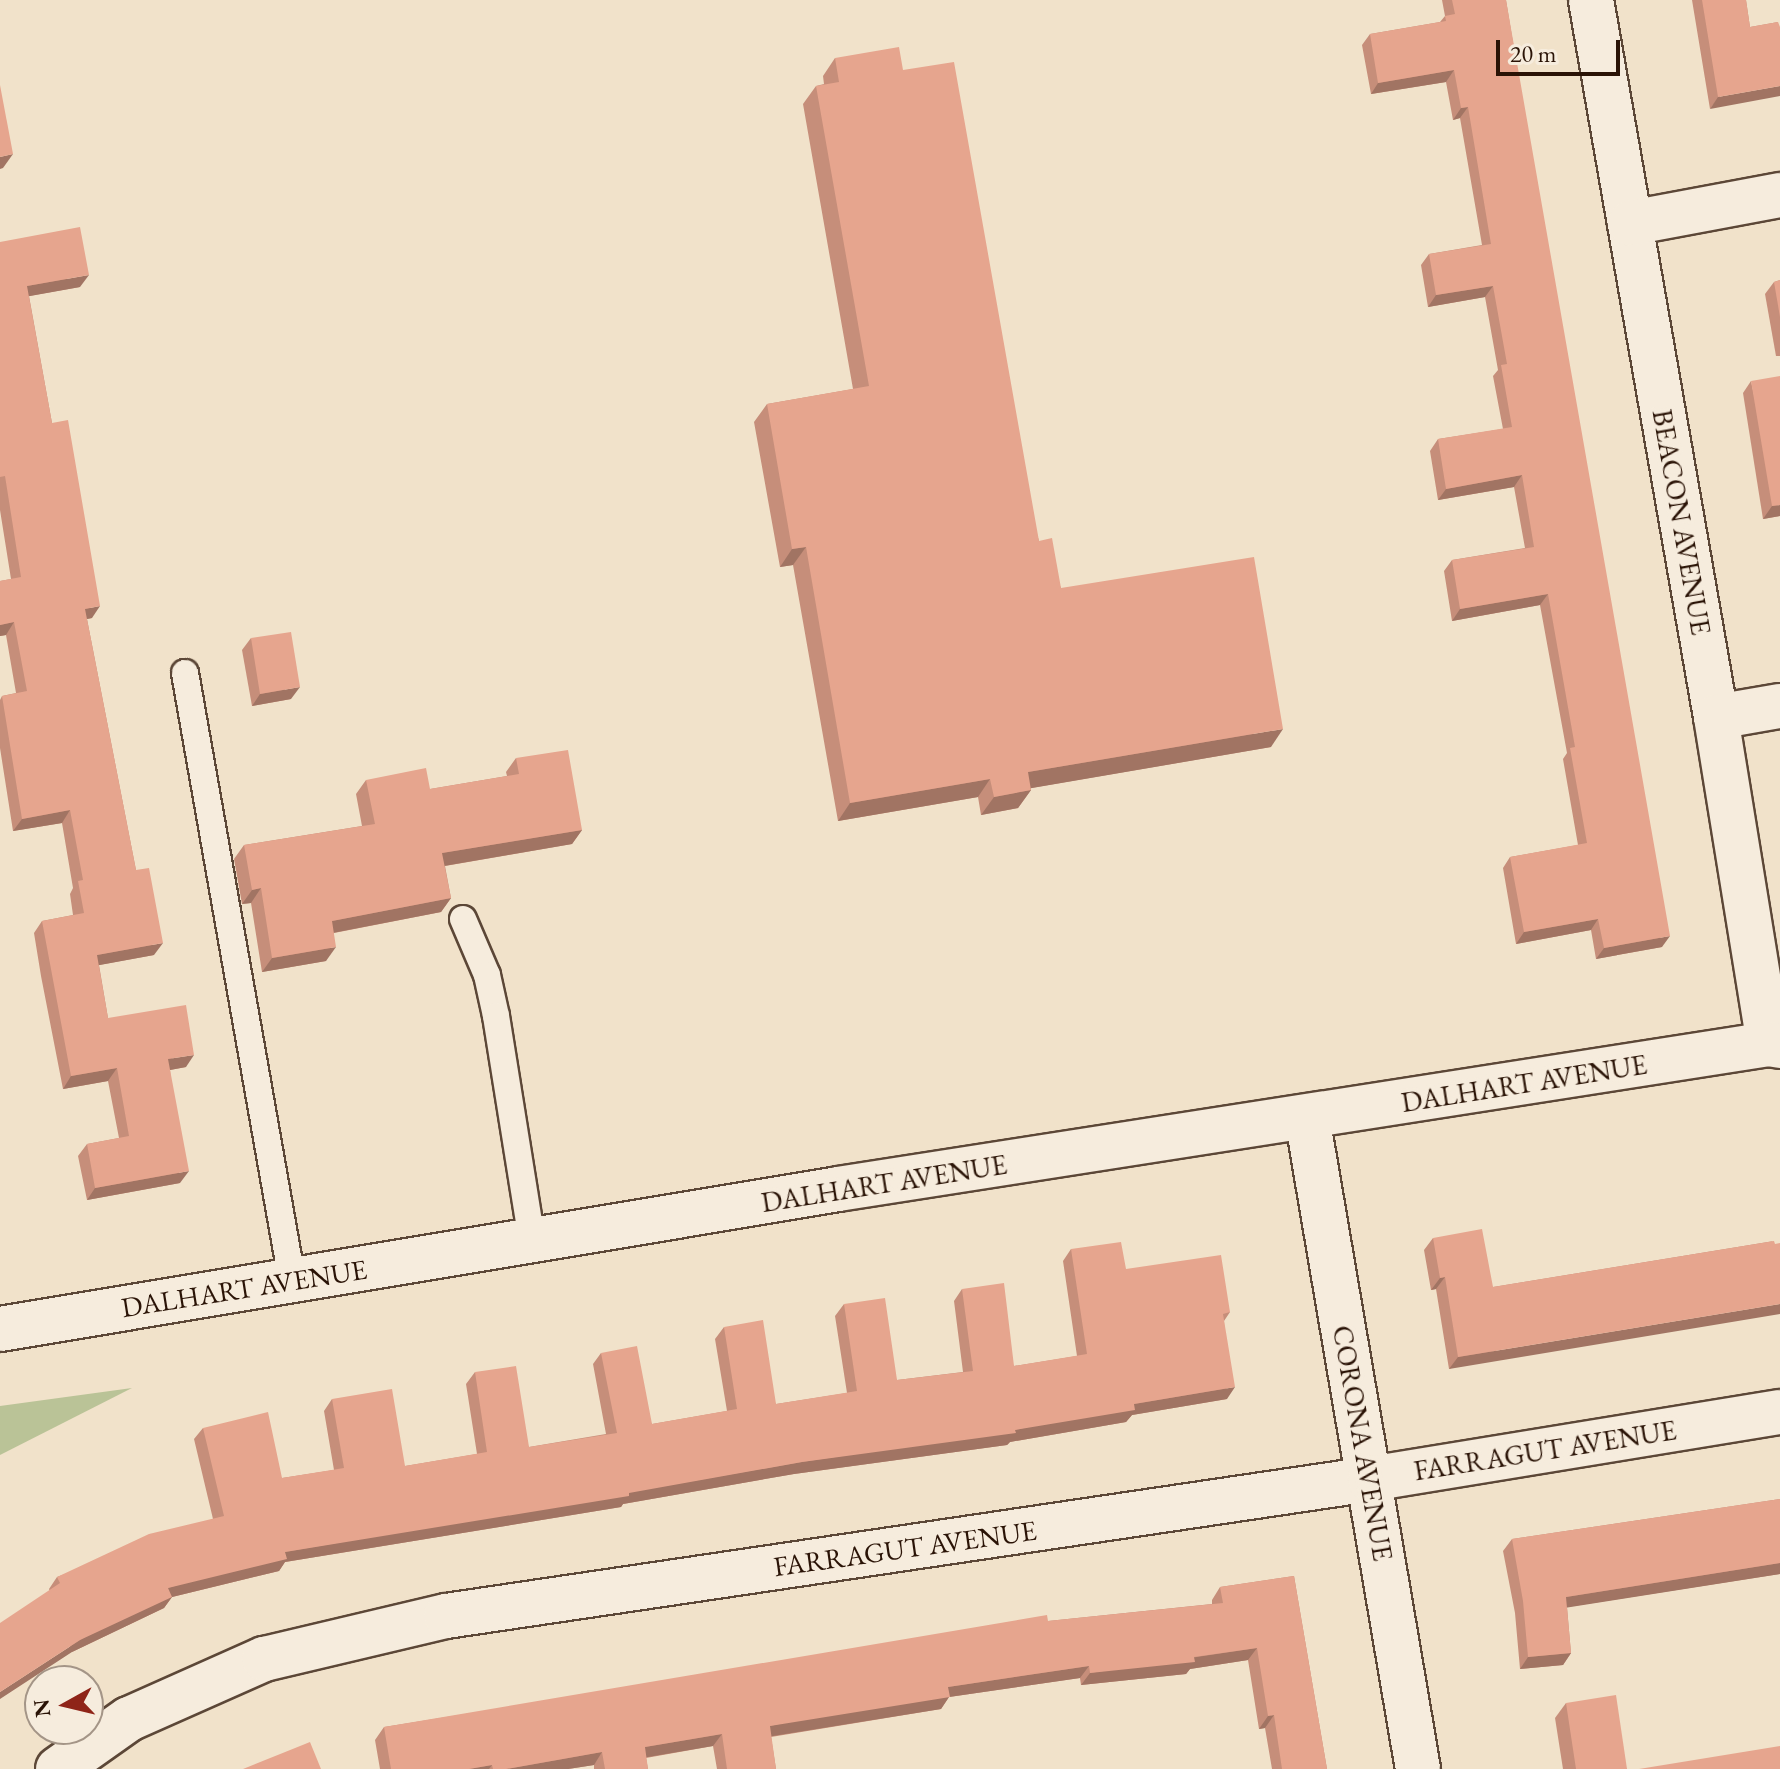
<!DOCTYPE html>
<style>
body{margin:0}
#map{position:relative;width:1780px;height:1769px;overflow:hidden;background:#f1e2ca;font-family:"EB Garamond",serif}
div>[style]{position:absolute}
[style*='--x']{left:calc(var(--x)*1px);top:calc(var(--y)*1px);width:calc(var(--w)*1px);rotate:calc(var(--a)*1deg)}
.green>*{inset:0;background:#bac397}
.roads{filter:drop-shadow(2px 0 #5c4737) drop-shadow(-2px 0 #5c4737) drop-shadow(0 2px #5c4737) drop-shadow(0 -2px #5c4737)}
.service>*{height:26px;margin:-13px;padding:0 13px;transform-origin:13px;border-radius:13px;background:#f6ecdd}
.minor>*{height:44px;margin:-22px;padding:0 22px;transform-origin:22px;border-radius:22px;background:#f6ecdd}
.secondary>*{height:44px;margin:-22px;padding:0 22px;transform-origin:22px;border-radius:22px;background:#f6ecdd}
.wall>*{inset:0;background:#c68e7a}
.shaded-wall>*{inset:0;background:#a17463}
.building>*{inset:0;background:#e6a58e}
span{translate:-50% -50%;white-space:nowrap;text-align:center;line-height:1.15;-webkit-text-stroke:8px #f6ecdd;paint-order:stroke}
.street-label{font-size:28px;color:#2a1306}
.north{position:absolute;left:24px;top:1665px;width:80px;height:80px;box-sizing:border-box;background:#f6ecdd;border:2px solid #a49587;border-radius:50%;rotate:262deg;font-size:22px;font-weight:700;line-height:32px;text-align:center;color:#2a1306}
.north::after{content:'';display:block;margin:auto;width:28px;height:36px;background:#8f2418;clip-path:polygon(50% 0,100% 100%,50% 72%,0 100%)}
.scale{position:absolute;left:1496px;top:40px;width:124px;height:36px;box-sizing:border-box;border:4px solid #2a1306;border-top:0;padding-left:10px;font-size:24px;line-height:28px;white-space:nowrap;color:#2a1306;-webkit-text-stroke:6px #f6ecdd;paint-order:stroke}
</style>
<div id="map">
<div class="green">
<i style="clip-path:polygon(132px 1388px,0 1455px,0 1406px)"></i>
</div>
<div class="roads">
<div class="service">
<i style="--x:185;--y:673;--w:616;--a:80"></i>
<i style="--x:463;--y:919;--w:61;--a:66.8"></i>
<i style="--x:487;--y:975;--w:42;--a:77.6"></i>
<i style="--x:496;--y:1016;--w:227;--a:80.9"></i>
</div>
<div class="minor">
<i style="--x:1591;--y:0;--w:728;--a:80.11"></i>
<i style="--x:1716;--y:717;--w:331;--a:80.8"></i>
<i style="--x:1630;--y:223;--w:153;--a:-10.6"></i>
<i style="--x:1716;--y:717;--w:65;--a:-9.8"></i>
<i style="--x:1307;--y:1117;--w:661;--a:80.34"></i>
<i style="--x:58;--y:1769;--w:87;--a:-35.2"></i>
<i style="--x:129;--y:1719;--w:148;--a:-24"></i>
<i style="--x:264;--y:1659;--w:187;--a:-13.3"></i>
<i style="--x:446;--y:1616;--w:934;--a:-8.43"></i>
<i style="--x:1370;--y:1479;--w:415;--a:-9.3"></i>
</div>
<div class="secondary">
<i style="--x:0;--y:1329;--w:850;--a:-9.48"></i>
<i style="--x:838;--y:1189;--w:942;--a:-8.85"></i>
<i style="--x:1769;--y:1044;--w:11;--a:10"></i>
</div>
</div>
<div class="wall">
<i style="clip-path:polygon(1442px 0,1506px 0,1662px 947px,1596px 959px,1591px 930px,1516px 944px,1503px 868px,1510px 857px,1578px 845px,1563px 759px,1567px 753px,1540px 605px,1452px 621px,1444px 571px,1452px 560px,1525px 548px,1514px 487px,1438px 500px,1430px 451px,1438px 439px,1503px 429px,1493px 376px,1498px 370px,1485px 297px,1428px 307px,1421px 265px,1429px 254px,1482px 245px,1460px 118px,1453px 120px,1446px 82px,1371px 94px,1362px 45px,1370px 34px,1440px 22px,1445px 16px)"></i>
<i style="clip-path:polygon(1692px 0,1746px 0,1750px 27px,1778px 22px,1710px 109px)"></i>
<i style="clip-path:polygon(835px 58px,903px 70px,1039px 541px,1061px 588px,1271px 747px,1031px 788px,1031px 790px,1018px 808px,981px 815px,978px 797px,838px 821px,793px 565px,780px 567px,754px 422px,767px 404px,853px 389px,803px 104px,816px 86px,824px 84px,823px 76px)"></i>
<i style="clip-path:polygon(0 242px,80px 287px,29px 296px,52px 423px,92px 618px,87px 619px,136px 870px,154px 955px,99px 965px,108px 1018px,186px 1067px,170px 1070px,180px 1183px,87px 1200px,78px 1156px,87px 1144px,119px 1138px,108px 1081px,63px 1089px,41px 976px,34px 933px,42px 921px,73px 915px,70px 894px,73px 888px,62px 823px,13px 831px,0 748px,0 700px,2px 696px,16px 693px,6px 635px,0 636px,0 581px,11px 579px,0 510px)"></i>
<i style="clip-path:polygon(1780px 280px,1780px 356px,1776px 356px,1765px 294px,1774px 282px)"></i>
<i style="clip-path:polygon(1751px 381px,1780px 516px,1763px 519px,1743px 393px)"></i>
<i style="clip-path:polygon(251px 638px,291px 699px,252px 706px,242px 650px)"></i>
<i style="clip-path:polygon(516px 758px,582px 830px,572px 844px,445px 866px,451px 898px,441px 912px,334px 933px,326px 961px,262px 972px,251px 903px,242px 904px,234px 859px,244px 845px,362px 826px,356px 794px,366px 780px,430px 789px,507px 776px,506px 772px)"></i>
<i style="clip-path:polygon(1433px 1238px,1493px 1287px,1774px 1241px,1449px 1369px,1436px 1289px,1431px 1290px,1424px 1250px)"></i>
<i style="clip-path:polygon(1071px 1249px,1126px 1269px,1230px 1312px,1224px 1321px,1227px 1399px,1132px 1415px,1126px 1422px,1010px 1442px,1007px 1445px,794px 1474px,623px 1504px,621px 1507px,285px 1562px,279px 1571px,172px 1597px,164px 1608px,72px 1652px,49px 1589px,57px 1577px,213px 1519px,194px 1439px,203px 1428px,282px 1478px,334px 1470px,324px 1411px,332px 1399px,405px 1466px,477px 1454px,466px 1384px,475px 1372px,529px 1447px,606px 1434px,593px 1364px,601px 1353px,652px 1424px,727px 1411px,715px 1339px,724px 1327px,776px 1404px,847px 1393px,835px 1316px,844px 1304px,897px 1380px,963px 1372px,954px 1301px,962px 1289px,1014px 1366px,1077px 1356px,1063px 1261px)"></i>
<i style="clip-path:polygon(1780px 1499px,1780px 1574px,1567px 1607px,1571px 1653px,1563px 1665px,1520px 1669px,1515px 1613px,1503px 1551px,1512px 1539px)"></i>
<i style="clip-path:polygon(1294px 1576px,1327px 1769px,1272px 1769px,1265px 1728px,1259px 1729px,1248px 1660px,1190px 1669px,1186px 1674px,1081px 1685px,1080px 1678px,949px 1697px,941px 1709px,771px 1737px,776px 1769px,717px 1769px,713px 1746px,646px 1758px,648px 1769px,594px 1769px,594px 1765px,568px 1769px,380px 1769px,375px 1740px,384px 1727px,1048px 1621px,1212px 1604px,1212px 1600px,1220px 1587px)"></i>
<i style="clip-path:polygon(1566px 1703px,1627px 1769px,1563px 1769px,1555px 1718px)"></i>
</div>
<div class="shaded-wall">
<i style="clip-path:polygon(1454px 70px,1446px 82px,1371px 94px,1378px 83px)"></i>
<i style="clip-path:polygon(1780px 86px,1780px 96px,1710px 109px,1718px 97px)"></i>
<i style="clip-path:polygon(1468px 107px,1460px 118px,1453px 120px,1461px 108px)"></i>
<i style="clip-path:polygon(13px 154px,3px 168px,0 169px,0 157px)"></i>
<i style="clip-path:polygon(89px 275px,80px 287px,19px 298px,27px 286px)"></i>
<i style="clip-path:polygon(1493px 286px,1485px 297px,1428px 307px,1436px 295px)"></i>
<i style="clip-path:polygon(1522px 475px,1514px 487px,1438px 500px,1446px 489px)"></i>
<i style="clip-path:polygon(1780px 505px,1780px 516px,1763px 519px,1772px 506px)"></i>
<i style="clip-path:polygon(806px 547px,793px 565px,780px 567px,792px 549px)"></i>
<i style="clip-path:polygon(1548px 594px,1540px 605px,1452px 621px,1460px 609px)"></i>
<i style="clip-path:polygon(100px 606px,92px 618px,76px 621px,85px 609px)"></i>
<i style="clip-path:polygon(14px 622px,6px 635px,0 636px,0 625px)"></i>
<i style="clip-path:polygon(300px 687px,291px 699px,252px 706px,260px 694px)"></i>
<i style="clip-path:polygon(1283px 729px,1271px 747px,1015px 791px,1028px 772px)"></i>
<i style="clip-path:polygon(990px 779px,978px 797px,838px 821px,850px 803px)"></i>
<i style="clip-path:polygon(1031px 790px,1018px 808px,981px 815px,994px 797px)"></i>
<i style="clip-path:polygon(70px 810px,62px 823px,13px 831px,22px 819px)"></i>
<i style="clip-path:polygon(582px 830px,572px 844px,432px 868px,442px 853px)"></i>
<i style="clip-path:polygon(261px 888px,251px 903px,242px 904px,252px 890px)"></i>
<i style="clip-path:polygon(451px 898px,441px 912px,322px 935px,332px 921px)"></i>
<i style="clip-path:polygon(1598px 919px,1591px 930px,1516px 944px,1524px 932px)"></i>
<i style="clip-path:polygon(1670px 936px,1662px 947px,1596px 959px,1604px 948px)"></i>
<i style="clip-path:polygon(163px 943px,154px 955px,89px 967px,97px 955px)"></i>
<i style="clip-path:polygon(336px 947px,326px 961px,262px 972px,272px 958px)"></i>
<i style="clip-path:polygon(194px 1055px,186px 1067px,159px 1072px,168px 1059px)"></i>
<i style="clip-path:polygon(117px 1068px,108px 1081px,63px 1089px,71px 1076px)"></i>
<i style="clip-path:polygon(189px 1171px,180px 1183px,87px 1200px,95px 1188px)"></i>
<i style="clip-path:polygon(1445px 1277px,1436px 1289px,1431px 1290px,1440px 1278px)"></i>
<i style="clip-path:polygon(1780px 1304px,1780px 1314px,1449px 1369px,1458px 1357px)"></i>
<i style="clip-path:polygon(1235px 1387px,1227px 1399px,1132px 1415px,1126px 1422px,1010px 1442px,1007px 1445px,794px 1474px,623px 1504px,621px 1507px,285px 1562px,279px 1571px,172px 1597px,164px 1608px,72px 1652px,0 1699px,0 1692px,80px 1640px,168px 1588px,285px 1552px,802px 1462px,1015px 1430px,1134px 1404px)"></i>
<i style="clip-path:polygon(1780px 1563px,1780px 1574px,1558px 1609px,1566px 1597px)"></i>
<i style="clip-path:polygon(1257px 1648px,1248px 1660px,1190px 1669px,1186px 1674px,1081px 1685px,1090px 1673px)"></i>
<i style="clip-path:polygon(1571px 1653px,1563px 1665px,1520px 1669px,1528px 1657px)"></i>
<i style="clip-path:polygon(1089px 1666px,1080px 1678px,949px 1697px,941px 1709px,761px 1738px,770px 1726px,948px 1687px)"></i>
<i style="clip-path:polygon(1274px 1715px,1265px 1728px,1259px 1729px,1268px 1716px)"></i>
<i style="clip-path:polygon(722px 1734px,713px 1746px,636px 1759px,645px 1747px)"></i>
<i style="clip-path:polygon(602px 1752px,594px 1765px,568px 1769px,506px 1769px)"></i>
<i style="clip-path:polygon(492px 1765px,489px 1769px,469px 1769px)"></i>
</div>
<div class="building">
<i style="clip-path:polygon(1452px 0,1506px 0,1670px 936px,1604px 948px,1598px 919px,1524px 932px,1510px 857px,1587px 843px,1570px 748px,1575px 747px,1548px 594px,1460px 609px,1452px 560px,1534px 547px,1522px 475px,1446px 489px,1438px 439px,1512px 427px,1501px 365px,1507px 364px,1493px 286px,1436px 295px,1429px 254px,1491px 244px,1468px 107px,1461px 108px,1454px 70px,1378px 83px,1370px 34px,1446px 21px,1445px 16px,1455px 14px)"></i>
<i style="clip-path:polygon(1702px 0,1746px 0,1750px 27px,1778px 22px,1780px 27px,1780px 86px,1718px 97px)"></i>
<i style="clip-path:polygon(899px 47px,903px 70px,954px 62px,1039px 541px,1052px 538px,1061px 588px,1254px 557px,1283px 729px,1028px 772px,1031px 790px,994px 797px,990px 779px,850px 803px,806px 547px,792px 549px,767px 404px,869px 386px,816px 86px,839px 82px,835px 58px)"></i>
<i style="clip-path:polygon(0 85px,13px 154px,0 157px)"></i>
<i style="clip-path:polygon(80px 227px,89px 275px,27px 286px,52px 423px,68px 420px,100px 606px,85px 609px,136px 870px,149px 868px,163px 943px,97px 955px,108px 1018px,186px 1005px,194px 1055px,168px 1059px,189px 1171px,95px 1188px,87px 1144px,129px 1136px,117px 1068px,71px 1076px,42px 921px,84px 913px,78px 881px,83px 880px,70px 810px,22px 819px,2px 696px,27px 691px,14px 622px,0 625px,0 581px,21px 577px,5px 476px,0 477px,0 242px)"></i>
<i style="clip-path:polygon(1780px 280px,1780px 317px,1774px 282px)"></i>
<i style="clip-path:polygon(1780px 376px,1780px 505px,1772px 506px,1751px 381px)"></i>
<i style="clip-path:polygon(291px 632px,300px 687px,260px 694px,251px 638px)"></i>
<i style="clip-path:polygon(568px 750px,582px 830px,442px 853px,451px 898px,332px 921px,336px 947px,272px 958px,261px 888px,252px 890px,244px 845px,375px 824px,366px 780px,426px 768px,430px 789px,519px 774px,516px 758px)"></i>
<i style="clip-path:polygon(1482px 1229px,1493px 1287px,1774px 1241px,1775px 1244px,1780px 1243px,1780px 1304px,1458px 1357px,1445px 1277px,1440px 1278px,1433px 1238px)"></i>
<i style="clip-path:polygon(1121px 1242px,1126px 1269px,1221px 1255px,1230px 1312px,1223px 1314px,1235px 1387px,1134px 1404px,1135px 1410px,1015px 1430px,1016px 1433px,802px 1462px,629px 1493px,629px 1496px,285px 1552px,287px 1559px,168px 1588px,172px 1597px,80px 1640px,0 1692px,0 1623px,60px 1583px,57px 1577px,149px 1534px,224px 1516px,203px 1428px,268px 1412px,282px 1478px,344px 1468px,332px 1399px,392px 1389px,405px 1466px,487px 1452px,475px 1372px,516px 1366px,529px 1447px,617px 1433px,601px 1353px,637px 1346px,652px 1424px,737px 1409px,724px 1327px,763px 1320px,776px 1404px,857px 1391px,844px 1304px,885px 1298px,897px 1380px,973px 1371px,962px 1289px,1004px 1283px,1014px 1366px,1087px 1354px,1071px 1249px)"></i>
<i style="clip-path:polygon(1780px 1499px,1780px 1563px,1566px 1597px,1571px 1653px,1528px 1657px,1523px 1601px,1512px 1539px)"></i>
<i style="clip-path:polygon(1294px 1576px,1327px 1769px,1282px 1769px,1274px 1715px,1268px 1716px,1257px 1648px,1194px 1657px,1195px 1662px,1090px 1673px,1089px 1666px,948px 1687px,950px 1697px,770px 1726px,776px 1769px,727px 1769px,722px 1734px,645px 1747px,648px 1769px,605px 1769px,602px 1752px,506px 1769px,493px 1769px,492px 1765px,469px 1769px,391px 1769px,384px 1727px,1047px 1615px,1048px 1621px,1223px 1603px,1220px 1587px)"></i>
<i style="clip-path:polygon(1616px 1695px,1627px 1769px,1576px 1769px,1566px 1703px)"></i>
<i style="clip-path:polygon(310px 1742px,321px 1769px,243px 1769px)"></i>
<i style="clip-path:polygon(1780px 1746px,1780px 1769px,1639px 1769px)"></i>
</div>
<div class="street-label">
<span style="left:1682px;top:522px;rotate:80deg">BEACON AVENUE</span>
<span style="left:1524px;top:1083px;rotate:-9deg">DALHART AVENUE</span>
<span style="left:884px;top:1183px;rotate:-9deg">DALHART AVENUE</span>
<span style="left:244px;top:1288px;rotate:-9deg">DALHART AVENUE</span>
<span style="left:1363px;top:1443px;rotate:80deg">CORONA AVENUE</span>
<span style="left:1545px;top:1450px;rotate:-9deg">FARRAGUT AVENUE</span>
<span style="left:905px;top:1548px;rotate:-8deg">FARRAGUT AVENUE</span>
</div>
<div class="north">N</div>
<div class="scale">20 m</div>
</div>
